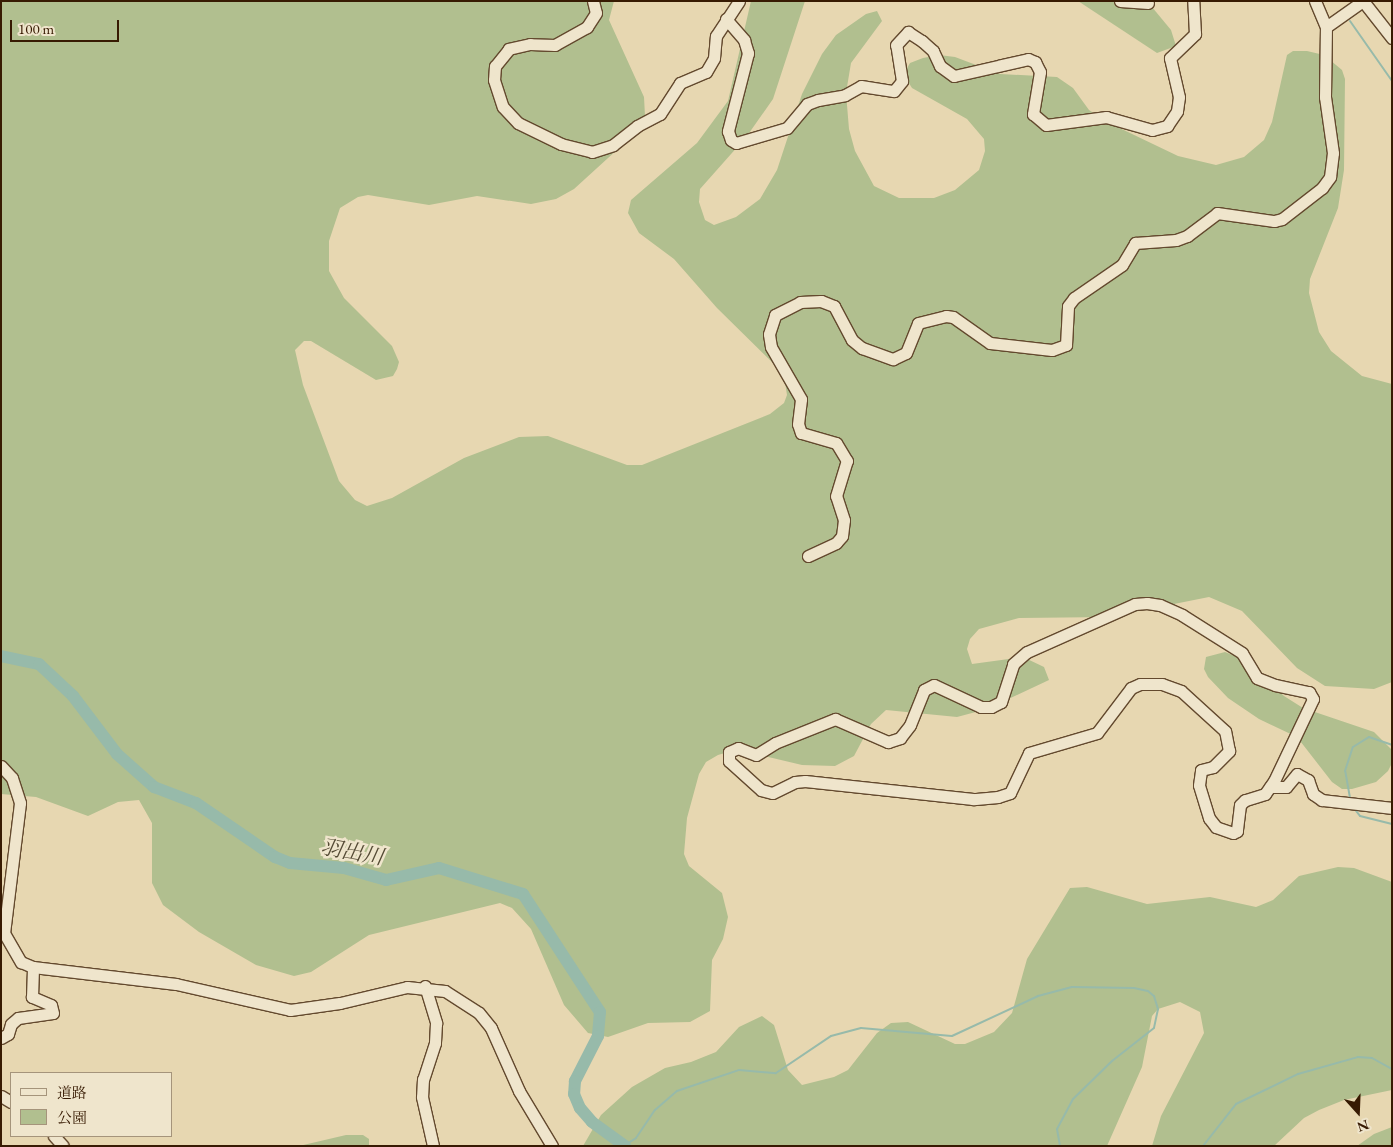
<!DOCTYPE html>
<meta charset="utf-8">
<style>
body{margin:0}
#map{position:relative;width:1393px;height:1147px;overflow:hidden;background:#e7d7b1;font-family:"EB Garamond","Noto Serif JP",serif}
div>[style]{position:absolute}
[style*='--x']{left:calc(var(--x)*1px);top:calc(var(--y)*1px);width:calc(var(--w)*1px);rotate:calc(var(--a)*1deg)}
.green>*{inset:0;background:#b1bf8f}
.stream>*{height:2px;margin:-1px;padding:0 1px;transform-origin:1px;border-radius:1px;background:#97baaa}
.river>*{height:12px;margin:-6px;padding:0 6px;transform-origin:6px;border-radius:6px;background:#97baaa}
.roads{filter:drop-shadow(1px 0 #63492e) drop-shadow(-1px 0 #63492e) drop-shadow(0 1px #63492e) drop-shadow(0 -1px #63492e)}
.minor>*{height:11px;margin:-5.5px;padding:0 5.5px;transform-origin:5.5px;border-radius:5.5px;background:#efe5cc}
span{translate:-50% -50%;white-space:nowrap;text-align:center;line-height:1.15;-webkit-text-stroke:5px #efe5cc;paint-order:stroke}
.water-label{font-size:21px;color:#544a34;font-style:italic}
.frame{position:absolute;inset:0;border:2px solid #371a02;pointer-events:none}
.legend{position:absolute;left:10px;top:1072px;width:162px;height:65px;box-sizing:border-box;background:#efe5cc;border:1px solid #a5947b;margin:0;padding:6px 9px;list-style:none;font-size:15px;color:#371a02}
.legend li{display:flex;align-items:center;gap:10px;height:25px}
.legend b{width:25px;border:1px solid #a5947b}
.north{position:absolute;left:1333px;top:1087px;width:50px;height:50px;-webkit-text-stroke:4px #efe5cc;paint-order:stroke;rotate:160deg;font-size:14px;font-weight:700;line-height:20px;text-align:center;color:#371a02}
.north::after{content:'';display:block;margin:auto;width:18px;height:22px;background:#371a02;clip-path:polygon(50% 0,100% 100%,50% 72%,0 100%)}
.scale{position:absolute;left:10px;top:20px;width:109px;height:22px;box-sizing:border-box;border:2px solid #371a02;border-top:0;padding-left:6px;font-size:15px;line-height:18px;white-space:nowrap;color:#371a02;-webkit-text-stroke:4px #efe5cc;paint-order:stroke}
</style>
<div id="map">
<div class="green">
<i style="clip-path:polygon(1px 1px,614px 1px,609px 20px,644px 97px,645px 116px,630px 138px,574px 189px,556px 199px,531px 204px,477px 196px,429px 205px,368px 195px,358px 197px,340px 208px,329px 241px,329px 271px,344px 298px,392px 346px,399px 362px,397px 369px,393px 376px,376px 380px,311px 341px,304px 341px,295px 350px,303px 385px,339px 481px,355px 500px,367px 506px,392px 498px,464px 458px,519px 437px,548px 436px,627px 465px,642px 465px,770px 414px,784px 403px,787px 395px,785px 382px,778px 368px,717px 308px,674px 259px,639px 233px,628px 213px,631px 200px,697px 143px,728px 101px,751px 1px,805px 1px,773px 99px,747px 136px,700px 189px,699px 202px,705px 220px,714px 225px,736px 217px,760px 199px,777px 170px,802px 94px,822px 54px,836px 35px,866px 14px,877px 11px,882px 21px,851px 63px,846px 93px,849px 129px,855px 151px,874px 186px,899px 198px,934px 198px,955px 190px,979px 170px,985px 151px,984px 139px,967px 119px,912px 88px,905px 77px,906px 70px,910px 63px,923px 58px,939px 55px,955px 57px,1000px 74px,1057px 77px,1073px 88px,1089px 110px,1107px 122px,1178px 156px,1216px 165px,1244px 157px,1264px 140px,1272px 122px,1287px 55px,1293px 51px,1307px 51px,1324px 55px,1342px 70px,1345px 79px,1344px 170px,1338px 208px,1310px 279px,1309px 293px,1319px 332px,1331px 351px,1362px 376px,1392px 384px,1392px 682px,1374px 689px,1325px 686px,1297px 668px,1242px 611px,1209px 597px,1109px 617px,1019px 618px,979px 629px,970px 639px,967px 649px,972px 664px,1023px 657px,1044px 667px,1049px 680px,987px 709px,957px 717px,886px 710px,871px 724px,854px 756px,835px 766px,802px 765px,752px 753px,728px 752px,718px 755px,706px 762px,699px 774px,687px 818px,684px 854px,689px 866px,722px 893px,728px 917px,723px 939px,712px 960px,710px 1011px,690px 1022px,648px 1023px,608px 1037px,588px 1033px,564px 1005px,531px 929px,512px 908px,500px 903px,369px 935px,311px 972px,294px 976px,256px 965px,199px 932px,163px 905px,152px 883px,152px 823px,139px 800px,118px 802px,88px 816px,36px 797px,1px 794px)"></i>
<i style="clip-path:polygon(1078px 1px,1147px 1px,1171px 30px,1176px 46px,1157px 53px)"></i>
<i style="clip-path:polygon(1225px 652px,1247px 661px,1284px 696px,1303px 708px,1374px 732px,1392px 750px,1392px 763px,1388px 771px,1376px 782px,1352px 789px,1342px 789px,1332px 782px,1297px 737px,1259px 719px,1228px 698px,1208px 677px,1204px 669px,1206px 657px)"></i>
<i style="clip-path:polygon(1338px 867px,1354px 868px,1392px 882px,1392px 1090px,1344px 1100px,1319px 1110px,1304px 1118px,1274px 1146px,1152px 1146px,1161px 1116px,1204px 1033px,1200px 1012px,1180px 1002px,1158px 1009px,1152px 1016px,1142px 1067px,1107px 1146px,583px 1146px,601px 1115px,632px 1087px,665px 1068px,691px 1062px,716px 1052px,739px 1027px,762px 1016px,774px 1025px,788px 1070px,802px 1085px,834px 1077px,848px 1070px,877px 1033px,891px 1023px,908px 1022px,955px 1044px,965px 1044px,994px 1032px,1012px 1013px,1027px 959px,1070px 888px,1087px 887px,1147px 904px,1210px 897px,1256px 907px,1273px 900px,1299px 876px)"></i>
<i style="clip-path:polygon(1392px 1127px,1392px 1146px,1357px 1146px,1374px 1134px)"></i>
<i style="clip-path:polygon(346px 1135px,363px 1135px,369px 1139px,369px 1146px,299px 1146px)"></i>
</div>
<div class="stream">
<i style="--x:1350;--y:21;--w:73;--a:55"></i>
<i style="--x:1350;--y:798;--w:27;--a:-100"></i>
<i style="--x:1345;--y:771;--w:25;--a:-72"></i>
<i style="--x:1353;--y:747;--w:19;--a:-32"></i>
<i style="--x:1369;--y:737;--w:24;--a:19"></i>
<i style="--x:1353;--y:807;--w:11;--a:52"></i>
<i style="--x:1360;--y:816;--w:33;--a:14"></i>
<i style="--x:625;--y:1145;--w:13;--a:-32"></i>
<i style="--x:636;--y:1138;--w:34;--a:-56"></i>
<i style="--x:655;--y:1110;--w:29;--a:-41"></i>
<i style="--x:677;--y:1091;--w:65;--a:-18.7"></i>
<i style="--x:739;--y:1070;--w:37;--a:5"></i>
<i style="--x:776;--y:1073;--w:66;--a:-33.9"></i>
<i style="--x:831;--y:1036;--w:31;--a:-15"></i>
<i style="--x:861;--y:1028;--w:91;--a:5"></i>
<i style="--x:952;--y:1036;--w:95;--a:-24.9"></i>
<i style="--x:1038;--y:996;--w:35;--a:-15"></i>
<i style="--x:1072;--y:987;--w:62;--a:0.9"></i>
<i style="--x:1134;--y:988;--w:14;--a:12"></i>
<i style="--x:1148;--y:991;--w:8;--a:40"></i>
<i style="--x:1154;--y:996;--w:14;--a:73"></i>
<i style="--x:1158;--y:1009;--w:19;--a:102"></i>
<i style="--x:1154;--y:1028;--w:53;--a:141.8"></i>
<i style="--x:1112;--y:1061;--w:54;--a:135.7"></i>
<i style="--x:1073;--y:1099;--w:34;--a:118"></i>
<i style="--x:1057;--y:1129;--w:17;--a:80"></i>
<i style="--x:1203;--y:1146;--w:53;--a:-51.8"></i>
<i style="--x:1236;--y:1104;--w:69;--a:-25.8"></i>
<i style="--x:1298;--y:1074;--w:62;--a:-15.8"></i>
<i style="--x:1358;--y:1057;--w:14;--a:4"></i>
<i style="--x:1372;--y:1058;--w:23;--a:29"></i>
</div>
<div class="river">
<i style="--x:1;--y:656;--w:39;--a:12"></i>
<i style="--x:39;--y:664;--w:47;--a:43.3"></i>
<i style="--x:73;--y:696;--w:73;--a:52.8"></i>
<i style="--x:117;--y:754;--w:50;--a:41.7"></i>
<i style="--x:154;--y:787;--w:45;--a:20.9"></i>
<i style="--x:196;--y:803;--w:96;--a:34.4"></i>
<i style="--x:275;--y:857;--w:16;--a:22"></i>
<i style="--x:290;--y:863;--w:54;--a:5.3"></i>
<i style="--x:344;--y:868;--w:44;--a:15.9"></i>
<i style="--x:386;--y:880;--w:54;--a:-12.8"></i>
<i style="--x:439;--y:868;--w:88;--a:17.2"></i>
<i style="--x:523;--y:894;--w:141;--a:56.9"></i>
<i style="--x:600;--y:1012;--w:24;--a:95"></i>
<i style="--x:598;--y:1036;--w:51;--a:117.1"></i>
<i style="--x:575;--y:1081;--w:13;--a:94"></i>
<i style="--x:574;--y:1094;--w:15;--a:67"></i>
<i style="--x:580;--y:1108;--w:18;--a:49"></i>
<i style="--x:592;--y:1122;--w:41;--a:36"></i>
</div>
<div class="roads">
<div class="minor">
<i style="--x:593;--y:1;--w:12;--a:76"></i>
<i style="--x:596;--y:13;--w:17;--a:123"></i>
<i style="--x:587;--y:27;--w:37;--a:151"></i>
<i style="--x:555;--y:45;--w:25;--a:-178"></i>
<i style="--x:530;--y:44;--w:22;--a:167"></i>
<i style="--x:509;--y:49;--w:22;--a:129"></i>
<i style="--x:495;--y:66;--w:14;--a:94"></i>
<i style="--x:494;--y:80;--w:28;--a:72"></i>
<i style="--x:503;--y:107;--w:22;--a:47"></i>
<i style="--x:518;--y:123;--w:48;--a:26"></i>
<i style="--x:561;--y:144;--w:32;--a:14"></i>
<i style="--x:592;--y:152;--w:22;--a:-18"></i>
<i style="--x:613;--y:145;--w:31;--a:-38"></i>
<i style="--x:637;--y:126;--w:26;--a:-28"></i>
<i style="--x:660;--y:114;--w:37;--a:-57"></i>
<i style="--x:680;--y:83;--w:28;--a:-23"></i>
<i style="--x:706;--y:72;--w:16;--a:-60"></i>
<i style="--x:714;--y:58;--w:22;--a:-85"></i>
<i style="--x:716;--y:36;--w:42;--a:-56.7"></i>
<i style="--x:1120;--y:1;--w:28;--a:4"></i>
<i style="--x:1363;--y:1;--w:47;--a:51.9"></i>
<i style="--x:726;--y:19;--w:28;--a:49"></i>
<i style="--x:744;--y:40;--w:14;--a:73"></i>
<i style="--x:748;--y:53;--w:81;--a:104.4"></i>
<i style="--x:728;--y:131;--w:9;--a:72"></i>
<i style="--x:731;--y:140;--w:6;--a:31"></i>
<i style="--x:736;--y:143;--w:53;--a:-16.4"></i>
<i style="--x:787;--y:128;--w:31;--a:-50"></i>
<i style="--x:807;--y:104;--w:12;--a:-20"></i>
<i style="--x:818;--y:100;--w:27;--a:-10"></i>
<i style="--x:845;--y:95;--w:18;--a:-29"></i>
<i style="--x:861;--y:86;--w:33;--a:9"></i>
<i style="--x:894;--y:91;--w:13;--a:-51"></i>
<i style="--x:902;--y:81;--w:36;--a:-99"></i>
<i style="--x:896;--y:45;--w:18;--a:-47"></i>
<i style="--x:908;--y:32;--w:17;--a:33"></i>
<i style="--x:922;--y:41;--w:15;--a:42"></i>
<i style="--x:933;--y:51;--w:17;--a:65"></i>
<i style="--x:940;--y:66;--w:17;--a:36"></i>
<i style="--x:954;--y:76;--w:76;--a:-12.9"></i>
<i style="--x:1028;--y:59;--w:8;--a:23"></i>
<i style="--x:1035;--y:62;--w:11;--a:63"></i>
<i style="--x:1040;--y:72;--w:43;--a:99.5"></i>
<i style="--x:1033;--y:114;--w:17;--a:40"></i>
<i style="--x:1046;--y:125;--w:61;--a:-7.6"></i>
<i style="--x:1106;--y:117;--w:48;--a:15.8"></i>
<i style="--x:1152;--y:130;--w:16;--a:-15"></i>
<i style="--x:1167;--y:126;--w:18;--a:-56"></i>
<i style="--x:1177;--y:111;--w:14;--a:-82"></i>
<i style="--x:1179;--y:97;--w:40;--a:-103"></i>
<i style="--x:1170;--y:58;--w:35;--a:-44"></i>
<i style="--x:1195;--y:34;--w:33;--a:-93"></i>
<i style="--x:1326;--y:27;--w:45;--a:-35.1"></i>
<i style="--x:808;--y:556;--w:31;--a:-25"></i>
<i style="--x:836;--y:543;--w:9;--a:-49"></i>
<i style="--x:842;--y:536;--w:16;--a:-83"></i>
<i style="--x:844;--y:520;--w:25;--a:-108"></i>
<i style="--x:836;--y:496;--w:37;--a:-73"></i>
<i style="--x:847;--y:461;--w:21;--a:-121"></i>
<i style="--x:836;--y:443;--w:36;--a:-164"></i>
<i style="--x:801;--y:433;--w:9;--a:-108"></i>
<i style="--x:798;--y:424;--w:25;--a:-83"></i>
<i style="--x:801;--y:399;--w:60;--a:-120"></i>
<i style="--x:771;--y:347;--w:13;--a:-99"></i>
<i style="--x:769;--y:334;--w:20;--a:-72"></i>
<i style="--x:775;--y:315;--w:28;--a:-27"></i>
<i style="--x:800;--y:302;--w:21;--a:-3"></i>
<i style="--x:821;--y:301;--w:14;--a:21"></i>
<i style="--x:834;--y:306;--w:38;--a:62"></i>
<i style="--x:852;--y:340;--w:13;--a:39"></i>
<i style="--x:862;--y:348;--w:33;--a:20"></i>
<i style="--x:893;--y:359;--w:14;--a:-25"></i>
<i style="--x:906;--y:353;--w:32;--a:-68"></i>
<i style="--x:918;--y:323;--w:29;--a:-14"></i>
<i style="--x:946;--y:316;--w:7;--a:8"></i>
<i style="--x:953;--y:317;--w:45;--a:35.1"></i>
<i style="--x:990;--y:343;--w:62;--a:6.4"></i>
<i style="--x:1052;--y:350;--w:15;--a:-20"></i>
<i style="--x:1066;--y:345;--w:39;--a:-87"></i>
<i style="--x:1068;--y:306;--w:10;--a:-53"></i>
<i style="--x:1074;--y:298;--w:58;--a:-34.5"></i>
<i style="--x:1122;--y:265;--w:26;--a:-59"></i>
<i style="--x:1135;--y:243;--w:41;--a:-4.2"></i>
<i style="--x:1176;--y:240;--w:12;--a:-20"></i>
<i style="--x:1187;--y:236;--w:38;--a:-37"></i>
<i style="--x:1217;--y:213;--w:58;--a:8"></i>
<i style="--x:1274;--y:221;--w:8;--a:-14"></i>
<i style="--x:1282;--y:219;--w:51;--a:-37.8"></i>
<i style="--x:1322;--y:188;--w:14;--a:-54"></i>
<i style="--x:1330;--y:177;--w:24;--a:-83"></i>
<i style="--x:1333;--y:153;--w:57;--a:-98.1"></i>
<i style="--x:1325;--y:97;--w:70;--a:-89.2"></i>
<i style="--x:1326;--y:27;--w:28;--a:-113"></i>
<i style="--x:1147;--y:603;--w:13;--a:9"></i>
<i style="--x:1160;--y:605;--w:24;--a:24"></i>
<i style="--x:1182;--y:615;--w:71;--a:32.3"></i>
<i style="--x:1242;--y:653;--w:29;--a:59"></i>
<i style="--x:1257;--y:678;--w:19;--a:21"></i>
<i style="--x:1275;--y:685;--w:35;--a:12"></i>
<i style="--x:1309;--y:692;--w:8;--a:60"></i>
<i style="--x:1313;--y:699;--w:91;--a:115.4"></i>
<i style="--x:1274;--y:781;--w:16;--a:125"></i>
<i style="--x:1265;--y:794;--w:21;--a:163"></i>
<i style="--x:1245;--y:800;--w:7;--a:135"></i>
<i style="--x:1240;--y:805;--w:26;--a:97"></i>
<i style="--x:1237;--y:831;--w:4;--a:153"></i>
<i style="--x:1233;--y:833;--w:18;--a:-161"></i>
<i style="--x:1216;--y:827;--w:11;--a:-128"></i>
<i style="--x:1209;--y:818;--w:34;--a:-107"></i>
<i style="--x:1199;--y:785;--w:15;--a:-82"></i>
<i style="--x:1201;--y:770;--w:12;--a:-14"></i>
<i style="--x:1213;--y:767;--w:23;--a:-45"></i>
<i style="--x:1229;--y:751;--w:20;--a:-101"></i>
<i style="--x:1225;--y:731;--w:59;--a:-137.7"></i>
<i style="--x:1181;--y:691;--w:20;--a:-160"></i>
<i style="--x:1162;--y:684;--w:22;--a:180"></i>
<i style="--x:1140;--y:684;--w:10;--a:156"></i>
<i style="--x:1131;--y:688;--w:56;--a:127.1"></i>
<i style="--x:1097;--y:733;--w:71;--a:163.6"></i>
<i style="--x:1029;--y:753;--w:44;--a:115.4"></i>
<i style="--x:1010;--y:793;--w:13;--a:162"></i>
<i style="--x:998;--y:797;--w:25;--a:175"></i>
<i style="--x:973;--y:799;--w:169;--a:-173.9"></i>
<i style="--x:805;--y:781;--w:10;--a:174"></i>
<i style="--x:795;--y:782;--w:25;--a:154"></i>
<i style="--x:772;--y:793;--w:11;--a:-165"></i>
<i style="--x:761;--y:790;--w:43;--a:-137.8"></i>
<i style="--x:729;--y:761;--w:9;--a:-90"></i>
<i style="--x:729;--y:752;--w:10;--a:-24"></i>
<i style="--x:738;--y:748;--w:19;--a:21"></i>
<i style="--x:756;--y:755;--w:22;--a:-32"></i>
<i style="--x:775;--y:743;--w:65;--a:-21.8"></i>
<i style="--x:835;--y:719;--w:58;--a:23.5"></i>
<i style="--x:888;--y:742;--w:13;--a:-18"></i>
<i style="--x:900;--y:738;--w:16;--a:-52"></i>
<i style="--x:910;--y:725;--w:38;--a:-68"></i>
<i style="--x:924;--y:690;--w:11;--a:-27"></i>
<i style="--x:934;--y:685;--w:52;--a:25.1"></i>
<i style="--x:981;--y:707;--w:10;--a:0"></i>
<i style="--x:991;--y:707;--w:11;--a:-27"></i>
<i style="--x:1001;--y:702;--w:40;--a:-72"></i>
<i style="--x:1013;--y:664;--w:18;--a:-41"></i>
<i style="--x:1027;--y:652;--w:118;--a:-24"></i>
<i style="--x:1135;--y:604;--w:12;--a:-5"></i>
<i style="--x:1;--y:766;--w:16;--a:47"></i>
<i style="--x:12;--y:778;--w:26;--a:72"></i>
<i style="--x:20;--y:803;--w:131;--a:97"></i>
<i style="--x:4;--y:933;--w:34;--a:60"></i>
<i style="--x:21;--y:962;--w:13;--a:23"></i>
<i style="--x:33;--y:967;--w:144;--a:6.8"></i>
<i style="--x:176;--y:984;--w:117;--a:12.8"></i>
<i style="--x:290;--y:1010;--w:50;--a:-8"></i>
<i style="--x:340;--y:1003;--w:69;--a:-13.4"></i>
<i style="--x:407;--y:987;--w:38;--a:6"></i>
<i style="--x:445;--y:991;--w:40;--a:32.9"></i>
<i style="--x:479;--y:1013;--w:19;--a:51"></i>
<i style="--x:491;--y:1028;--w:69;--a:66"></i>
<i style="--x:519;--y:1091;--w:64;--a:59"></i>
<i style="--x:1270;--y:787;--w:16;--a:0"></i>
<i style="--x:1286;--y:787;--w:17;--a:-50"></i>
<i style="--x:1297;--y:774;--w:13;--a:29"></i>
<i style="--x:1308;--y:780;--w:15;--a:70"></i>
<i style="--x:1313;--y:794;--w:11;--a:34"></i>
<i style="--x:1322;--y:800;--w:70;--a:6.5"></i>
<i style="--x:425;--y:986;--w:39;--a:73"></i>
<i style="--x:436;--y:1023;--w:20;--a:93"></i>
<i style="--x:435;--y:1043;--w:38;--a:108"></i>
<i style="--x:423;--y:1079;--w:18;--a:93"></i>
<i style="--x:422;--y:1097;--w:50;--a:77.3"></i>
<i style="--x:1;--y:1038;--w:8;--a:-30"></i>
<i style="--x:8;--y:1034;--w:10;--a:-73"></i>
<i style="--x:11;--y:1024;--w:9;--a:-41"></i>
<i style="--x:18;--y:1018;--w:35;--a:-8"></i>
<i style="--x:53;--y:1013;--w:8;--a:-104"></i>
<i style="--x:51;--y:1005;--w:21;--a:-157"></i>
<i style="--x:32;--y:997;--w:30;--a:-88"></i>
<i style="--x:1;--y:1096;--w:12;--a:31"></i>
<i style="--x:54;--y:1136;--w:13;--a:48"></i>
</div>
</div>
<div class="water-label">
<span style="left:352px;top:852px;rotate:10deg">羽出川</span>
</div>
<div class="frame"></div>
<ul class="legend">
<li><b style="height:6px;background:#efe5cc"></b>道路</li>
<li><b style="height:14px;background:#b1bf8f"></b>公園</li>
</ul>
<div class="north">N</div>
<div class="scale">100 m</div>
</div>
